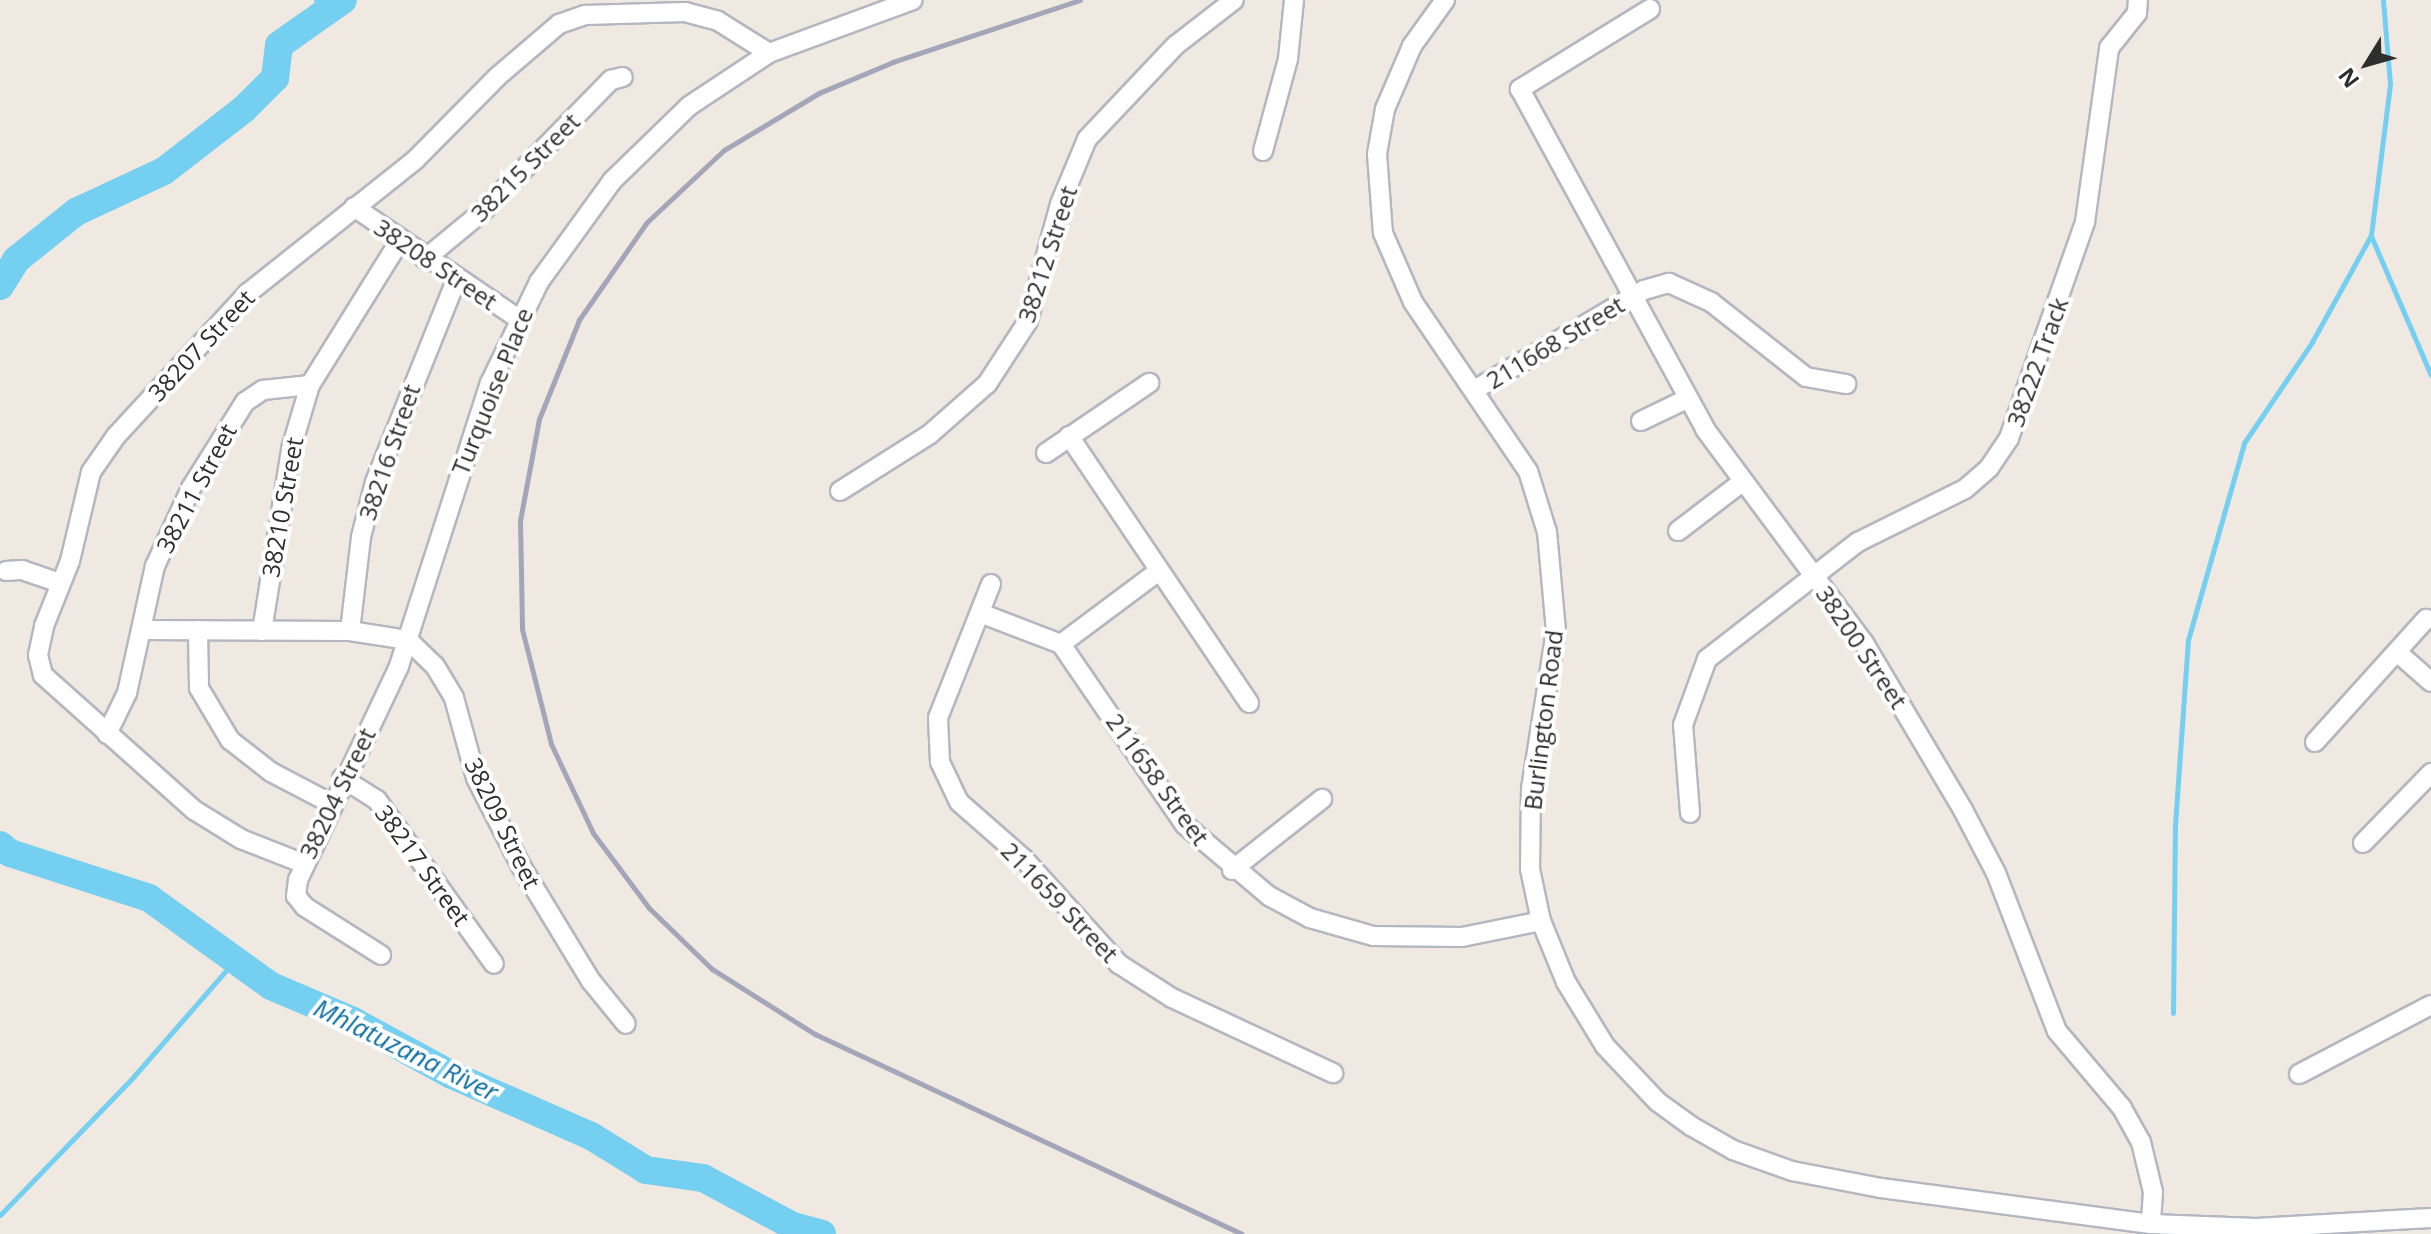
<!DOCTYPE html>
<style>
body{margin:0}
#map{position:relative;width:2431px;height:1234px;overflow:hidden;background:#efe9e1;font-family:"Open Sans",sans-serif}
div>[style]{position:absolute}
[style*='--x']{left:calc(var(--x)*1px);top:calc(var(--y)*1px);width:calc(var(--w)*1px);rotate:calc(var(--a)*1deg)}
.stream>*{height:5px;margin:-2.5px;padding:0 2.5px;transform-origin:2.5px;border-radius:2.5px;background:#75cff0}
.river>*{height:28px;margin:-14px;padding:0 14px;transform-origin:14px;border-radius:14px;background:#75cff0}
.roads{filter:drop-shadow(2px 0 #b4b7c1) drop-shadow(-2px 0 #b4b7c1) drop-shadow(0 2px #b4b7c1) drop-shadow(0 -2px #b4b7c1)}
.minor>*{height:18px;margin:-9px;padding:0 9px;transform-origin:9px;border-radius:9px;background:#fff}
.rail>*{height:5px;margin:-2.5px;padding:0 2.5px;transform-origin:2.5px;border-radius:2.5px;background:#a3a6b8}
span{translate:-50% -50%;white-space:nowrap;text-align:center;line-height:1.15;-webkit-text-stroke:8px #fff;paint-order:stroke}
.street-label{font-size:24px;color:#2e2e2e}
.water-label{font-size:26px;color:#0d6fa3;font-style:italic}
.north{position:absolute;left:2327px;top:24px;width:80px;height:80px;-webkit-text-stroke:6px #fff;paint-order:stroke;rotate:233deg;font-size:22px;font-weight:700;line-height:32px;text-align:center;color:#2e2e2e}
.north::after{content:'';display:block;margin:auto;width:28px;height:36px;background:#2e2e2e;clip-path:polygon(50% 0,100% 100%,50% 72%,0 100%)}
</style>
<div id="map">
<div class="stream">
<i style="--x:316;--y:0;--w:15;--a:62"></i>
<i style="--x:2371;--y:236;--w:151;--a:66.7"></i>
<i style="--x:2173;--y:1013;--w:188;--a:-89.4"></i>
<i style="--x:2175;--y:825;--w:185;--a:-86"></i>
<i style="--x:2188;--y:640;--w:205;--a:-74.1"></i>
<i style="--x:2244;--y:443;--w:122;--a:-56"></i>
<i style="--x:2312;--y:342;--w:122;--a:-61.1"></i>
<i style="--x:2371;--y:235;--w:152;--a:-82.8"></i>
<i style="--x:2390;--y:84;--w:84;--a:-94.8"></i>
<i style="--x:0;--y:1215;--w:193;--a:-46"></i>
<i style="--x:134;--y:1076;--w:155;--a:-48.9"></i>
</div>
<div class="river">
<i style="--x:0;--y:286;--w:31;--a:-58"></i>
<i style="--x:16;--y:260;--w:77;--a:-38.7"></i>
<i style="--x:76;--y:212;--w:97;--a:-25"></i>
<i style="--x:164;--y:171;--w:101;--a:-37.8"></i>
<i style="--x:244;--y:109;--w:44;--a:-45"></i>
<i style="--x:275;--y:78;--w:33;--a:-83"></i>
<i style="--x:279;--y:45;--w:78;--a:-35.1"></i>
<i style="--x:0;--y:845;--w:13;--a:39"></i>
<i style="--x:10;--y:853;--w:146;--a:17.9"></i>
<i style="--x:149;--y:898;--w:150;--a:35.8"></i>
<i style="--x:271;--y:986;--w:89;--a:23.1"></i>
<i style="--x:353;--y:1021;--w:113;--a:28.6"></i>
<i style="--x:452;--y:1075;--w:152;--a:23.7"></i>
<i style="--x:591;--y:1136;--w:65;--a:31.7"></i>
<i style="--x:646;--y:1170;--w:58;--a:8"></i>
<i style="--x:703;--y:1178;--w:102;--a:28.1"></i>
<i style="--x:793;--y:1226;--w:30;--a:15"></i>
</div>
<div class="roads">
<div class="minor">
<i style="--x:1445;--y:0;--w:57;--a:125.7"></i>
<i style="--x:1412;--y:46;--w:69;--a:113.2"></i>
<i style="--x:1385;--y:109;--w:46;--a:100.1"></i>
<i style="--x:1377;--y:154;--w:79;--a:85.7"></i>
<i style="--x:1383;--y:233;--w:75;--a:66.5"></i>
<i style="--x:1413;--y:302;--w:204;--a:55.8"></i>
<i style="--x:1528;--y:471;--w:64;--a:72.7"></i>
<i style="--x:1547;--y:532;--w:99;--a:84.8"></i>
<i style="--x:1556;--y:631;--w:160;--a:99"></i>
<i style="--x:1531;--y:789;--w:80;--a:90.7"></i>
<i style="--x:1530;--y:869;--w:53;--a:78.1"></i>
<i style="--x:1541;--y:921;--w:66;--a:67.7"></i>
<i style="--x:1566;--y:982;--w:75;--a:58.6"></i>
<i style="--x:1605;--y:1046;--w:77;--a:46.6"></i>
<i style="--x:1658;--y:1102;--w:41;--a:36"></i>
<i style="--x:1691;--y:1126;--w:48;--a:29.7"></i>
<i style="--x:1733;--y:1150;--w:63;--a:19.6"></i>
<i style="--x:1792;--y:1171;--w:91;--a:10.8"></i>
<i style="--x:1881;--y:1188;--w:272;--a:7.6"></i>
<i style="--x:2151;--y:1224;--w:105;--a:2.2"></i>
<i style="--x:2256;--y:1228;--w:175;--a:-3.3"></i>
<i style="--x:1650;--y:9;--w:153;--a:148.4"></i>
<i style="--x:1520;--y:89;--w:387;--a:61.4"></i>
<i style="--x:1705;--y:429;--w:267;--a:53.4"></i>
<i style="--x:1864;--y:643;--w:194;--a:59.3"></i>
<i style="--x:1963;--y:810;--w:71;--a:62.4"></i>
<i style="--x:1996;--y:873;--w:169;--a:68.9"></i>
<i style="--x:2057;--y:1031;--w:101;--a:49.8"></i>
<i style="--x:2122;--y:1108;--w:39;--a:61"></i>
<i style="--x:2141;--y:1142;--w:51;--a:76.5"></i>
<i style="--x:2153;--y:1192;--w:32;--a:94"></i>
<i style="--x:1263;--y:151;--w:95;--a:-74.8"></i>
<i style="--x:1288;--y:59;--w:59;--a:-84.2"></i>
<i style="--x:354;--y:207;--w:199;--a:34.2"></i>
<i style="--x:425;--y:259;--w:74;--a:-39.5"></i>
<i style="--x:482;--y:212;--w:185;--a:-45.7"></i>
<i style="--x:611;--y:80;--w:12;--a:-14"></i>
<i style="--x:1476;--y:389;--w:195;--a:-30.5"></i>
<i style="--x:1644;--y:290;--w:26;--a:-16"></i>
<i style="--x:1669;--y:283;--w:46;--a:24.3"></i>
<i style="--x:1711;--y:302;--w:121;--a:38.3"></i>
<i style="--x:1806;--y:377;--w:41;--a:9.9"></i>
<i style="--x:1641;--y:421;--w:51;--a:-25.6"></i>
<i style="--x:1069;--y:436;--w:322;--a:56"></i>
<i style="--x:1046;--y:453;--w:125;--a:-34.2"></i>
<i style="--x:840;--y:491;--w:107;--a:-32.3"></i>
<i style="--x:930;--y:434;--w:76;--a:-41.3"></i>
<i style="--x:987;--y:384;--w:75;--a:-56.9"></i>
<i style="--x:1028;--y:321;--w:121;--a:-74.7"></i>
<i style="--x:1060;--y:204;--w:70;--a:-67.4"></i>
<i style="--x:1087;--y:139;--w:129;--a:-46.6"></i>
<i style="--x:1176;--y:45;--w:73;--a:-37.8"></i>
<i style="--x:1678;--y:531;--w:81;--a:-37.4"></i>
<i style="--x:6;--y:571;--w:16;--a:-4"></i>
<i style="--x:22;--y:570;--w:40;--a:18.9"></i>
<i style="--x:991;--y:584;--w:144;--a:111.6"></i>
<i style="--x:938;--y:718;--w:44;--a:87.4"></i>
<i style="--x:940;--y:762;--w:44;--a:64.6"></i>
<i style="--x:959;--y:802;--w:86;--a:41.2"></i>
<i style="--x:1024;--y:859;--w:142;--a:47.9"></i>
<i style="--x:1119;--y:964;--w:63;--a:32.7"></i>
<i style="--x:1172;--y:998;--w:178;--a:25"></i>
<i style="--x:980;--y:613;--w:87;--a:20.9"></i>
<i style="--x:1061;--y:644;--w:219;--a:55.6"></i>
<i style="--x:1185;--y:825;--w:110;--a:40.2"></i>
<i style="--x:1269;--y:896;--w:47;--a:28.2"></i>
<i style="--x:1310;--y:918;--w:66;--a:15.9"></i>
<i style="--x:1373;--y:936;--w:89;--a:0.6"></i>
<i style="--x:1462;--y:937;--w:81;--a:-11.4"></i>
<i style="--x:143;--y:630;--w:207;--a:0.3"></i>
<i style="--x:350;--y:631;--w:59;--a:8.8"></i>
<i style="--x:408;--y:640;--w:37;--a:44"></i>
<i style="--x:435;--y:666;--w:37;--a:59"></i>
<i style="--x:454;--y:698;--w:83;--a:74.6"></i>
<i style="--x:476;--y:778;--w:99;--a:62.9"></i>
<i style="--x:521;--y:866;--w:135;--a:58.7"></i>
<i style="--x:591;--y:981;--w:55;--a:50.9"></i>
<i style="--x:198;--y:630;--w:58;--a:89"></i>
<i style="--x:199;--y:688;--w:61;--a:59.2"></i>
<i style="--x:230;--y:740;--w:52;--a:38"></i>
<i style="--x:271;--y:772;--w:67;--a:27.7"></i>
<i style="--x:262;--y:631;--w:184;--a:-80.9"></i>
<i style="--x:291;--y:449;--w:67;--a:-73.5"></i>
<i style="--x:310;--y:385;--w:168;--a:-58.1"></i>
<i style="--x:350;--y:631;--w:95;--a:-83.3"></i>
<i style="--x:361;--y:537;--w:57;--a:-75.7"></i>
<i style="--x:375;--y:482;--w:217;--a:-68.1"></i>
<i style="--x:1061;--y:644;--w:122;--a:-36.7"></i>
<i style="--x:2397;--y:652;--w:45;--a:41.4"></i>
<i style="--x:107;--y:734;--w:46;--a:-64"></i>
<i style="--x:127;--y:693;--w:130;--a:-77.6"></i>
<i style="--x:155;--y:566;--w:86;--a:-65.2"></i>
<i style="--x:191;--y:488;--w:102;--a:-57.9"></i>
<i style="--x:245;--y:402;--w:22;--a:-34"></i>
<i style="--x:263;--y:390;--w:47;--a:-6.1"></i>
<i style="--x:2315;--y:742;--w:166;--a:-47.9"></i>
<i style="--x:342;--y:778;--w:41;--a:32.2"></i>
<i style="--x:377;--y:800;--w:201;--a:54.5"></i>
<i style="--x:1690;--y:813;--w:88;--a:-94.5"></i>
<i style="--x:1683;--y:725;--w:70;--a:-70"></i>
<i style="--x:1707;--y:659;--w:191;--a:-37.8"></i>
<i style="--x:1858;--y:542;--w:119;--a:-26.4"></i>
<i style="--x:1965;--y:489;--w:32;--a:-41"></i>
<i style="--x:1989;--y:468;--w:36;--a:-56"></i>
<i style="--x:2009;--y:438;--w:229;--a:-70.6"></i>
<i style="--x:2085;--y:222;--w:176;--a:-82.1"></i>
<i style="--x:2109;--y:48;--w:45;--a:-51.3"></i>
<i style="--x:2137;--y:13;--w:13;--a:-86"></i>
<i style="--x:2363;--y:843;--w:98;--a:-45.8"></i>
<i style="--x:302;--y:863;--w:66;--a:-158.5"></i>
<i style="--x:241;--y:839;--w:55;--a:-148.3"></i>
<i style="--x:194;--y:810;--w:203;--a:-138.2"></i>
<i style="--x:43;--y:675;--w:21;--a:-104"></i>
<i style="--x:38;--y:655;--w:30;--a:-78"></i>
<i style="--x:44;--y:626;--w:70;--a:-68.2"></i>
<i style="--x:70;--y:561;--w:91;--a:-76.7"></i>
<i style="--x:91;--y:472;--w:44;--a:-55.2"></i>
<i style="--x:116;--y:436;--w:195;--a:-47.3"></i>
<i style="--x:248;--y:293;--w:213;--a:-38.5"></i>
<i style="--x:415;--y:160;--w:117;--a:-45.3"></i>
<i style="--x:497;--y:77;--w:82;--a:-40.5"></i>
<i style="--x:559;--y:24;--w:28;--a:-19"></i>
<i style="--x:585;--y:15;--w:100;--a:-1.7"></i>
<i style="--x:685;--y:12;--w:34;--a:15"></i>
<i style="--x:718;--y:21;--w:60;--a:32.1"></i>
<i style="--x:1232;--y:870;--w:115;--a:-38.3"></i>
<i style="--x:381;--y:955;--w:90;--a:-147.7"></i>
<i style="--x:305;--y:907;--w:14;--a:-129"></i>
<i style="--x:296;--y:896;--w:16;--a:-83"></i>
<i style="--x:298;--y:880;--w:237;--a:-64.7"></i>
<i style="--x:399;--y:666;--w:297;--a:-72.2"></i>
<i style="--x:490;--y:383;--w:112;--a:-64.1"></i>
<i style="--x:539;--y:282;--w:125;--a:-54.1"></i>
<i style="--x:612;--y:181;--w:107;--a:-44.2"></i>
<i style="--x:689;--y:106;--w:96;--a:-33.5"></i>
<i style="--x:769;--y:53;--w:153;--a:-20.2"></i>
<i style="--x:2299;--y:1074;--w:149;--a:-27.6"></i>
</div>
</div>
<div class="rail">
<i style="--x:1080;--y:0;--w:197;--a:161.7"></i>
<i style="--x:893;--y:62;--w:80;--a:157.3"></i>
<i style="--x:819;--y:93;--w:111;--a:149"></i>
<i style="--x:724;--y:150;--w:105;--a:136.9"></i>
<i style="--x:647;--y:222;--w:119;--a:124.8"></i>
<i style="--x:579;--y:320;--w:107;--a:112"></i>
<i style="--x:539;--y:419;--w:104;--a:100.6"></i>
<i style="--x:520;--y:521;--w:108;--a:88.9"></i>
<i style="--x:522;--y:629;--w:119;--a:75.8"></i>
<i style="--x:551;--y:744;--w:98;--a:64.7"></i>
<i style="--x:593;--y:833;--w:94;--a:53.3"></i>
<i style="--x:649;--y:908;--w:88;--a:44.1"></i>
<i style="--x:712;--y:969;--w:122;--a:32.3"></i>
<i style="--x:815;--y:1034;--w:471;--a:25.1"></i>
</div>
<div class="street-label">
<span style="left:525px;top:167px;rotate:-45deg">38215 Street</span>
<span style="left:1047px;top:254px;rotate:-72deg">38212 Street</span>
<span style="left:436px;top:264px;rotate:34deg">38208 Street</span>
<span style="left:1555px;top:342px;rotate:-31deg">211668 Street</span>
<span style="left:201px;top:345px;rotate:-47deg">38207 Street</span>
<span style="left:2037px;top:362px;rotate:-70deg">38222 Track</span>
<span style="left:492px;top:391px;rotate:-68deg">Turquoise Place</span>
<span style="left:389px;top:452px;rotate:-71deg">38216 Street</span>
<span style="left:196px;top:488px;rotate:-62deg">38211 Street</span>
<span style="left:282px;top:507px;rotate:-80deg">38210 Street</span>
<span style="left:1862px;top:647px;rotate:56deg">38200 Street</span>
<span style="left:1543px;top:720px;rotate:-83deg">Burlington Road</span>
<span style="left:1158px;top:779px;rotate:54deg">211658 Street</span>
<span style="left:337px;top:793px;rotate:-64deg">38204 Street</span>
<span style="left:503px;top:823px;rotate:64deg">38209 Street</span>
<span style="left:423px;top:865px;rotate:54deg">38217 Street</span>
<span style="left:1060px;top:902px;rotate:46deg">211659 Street</span>
</div>
<div class="water-label">
<span style="left:406px;top:1050px;rotate:26deg">Mhlatuzana River</span>
</div>
<div class="north">N</div>
</div>
